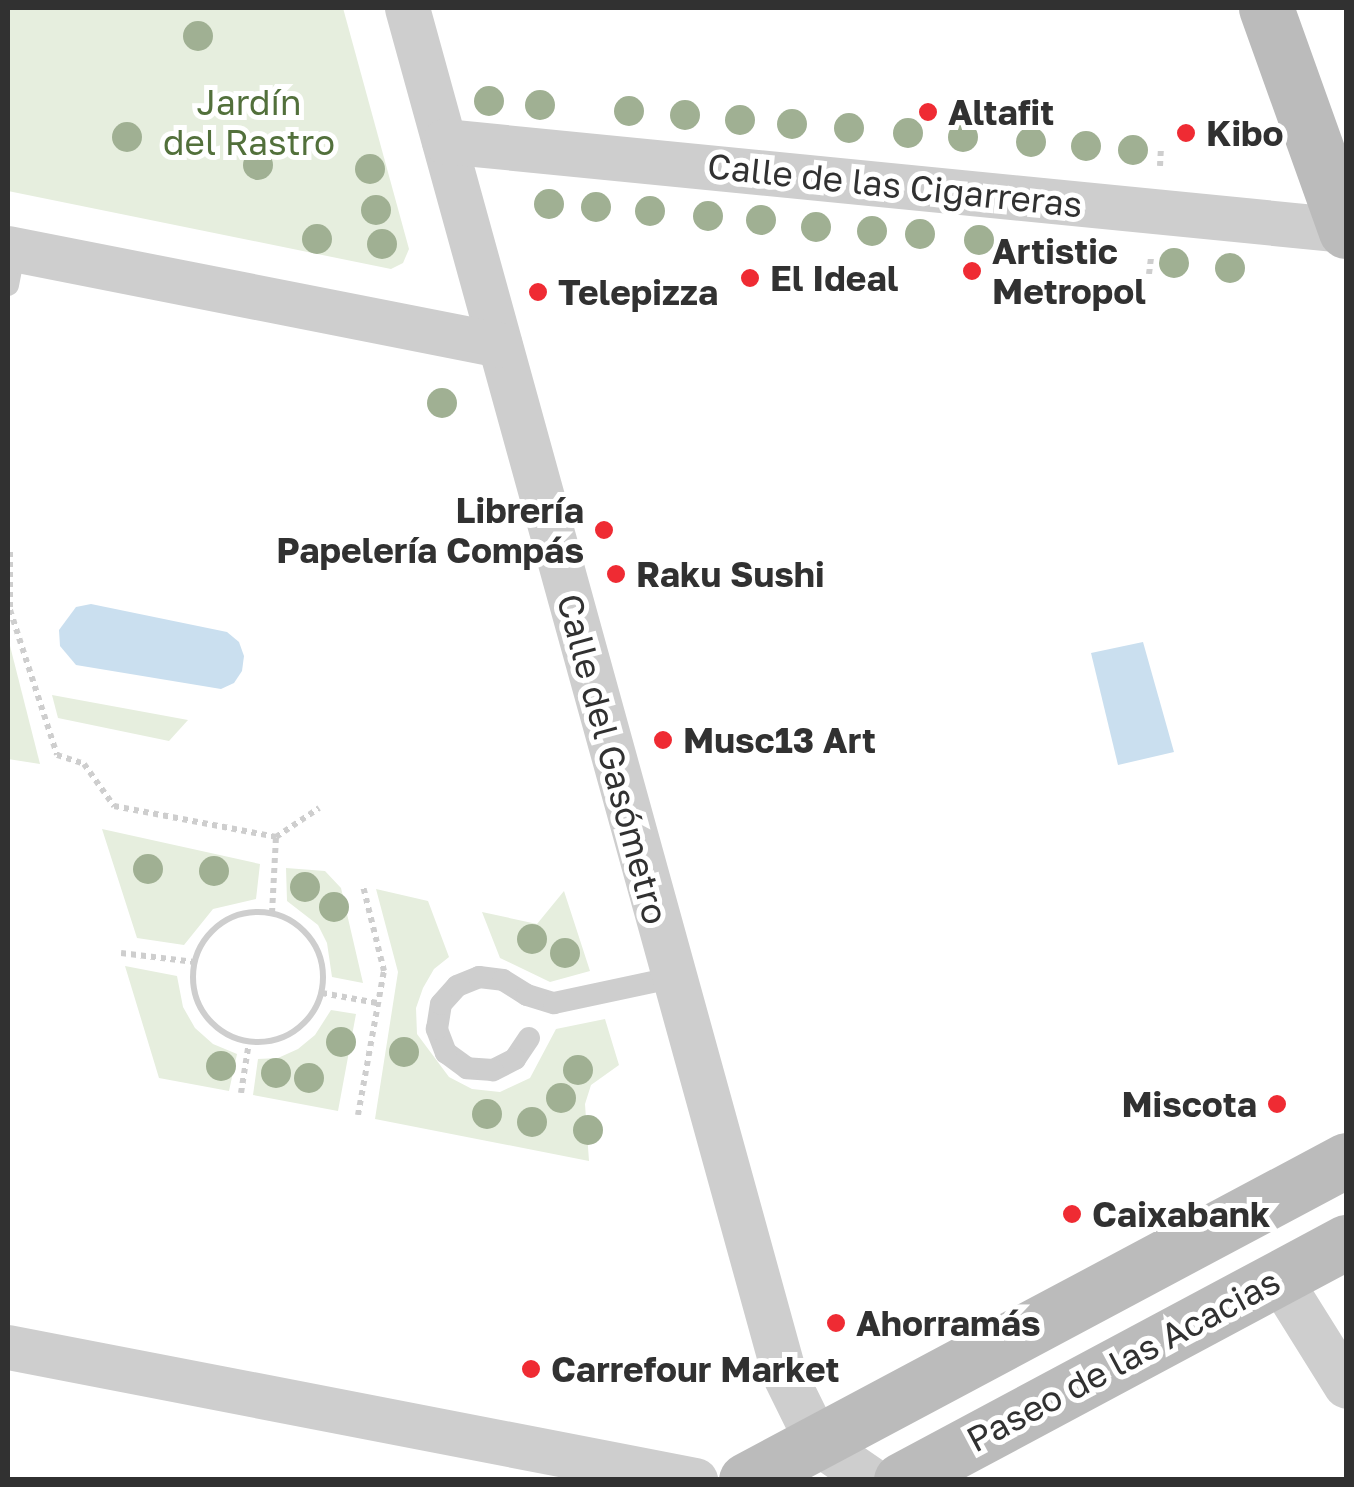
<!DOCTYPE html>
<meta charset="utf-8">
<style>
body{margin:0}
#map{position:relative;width:1354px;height:1487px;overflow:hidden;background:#fff;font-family:"Golos Text",sans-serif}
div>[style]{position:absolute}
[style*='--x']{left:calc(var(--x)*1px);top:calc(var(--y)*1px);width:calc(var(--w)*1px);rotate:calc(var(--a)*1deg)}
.green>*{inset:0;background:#e6eede}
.water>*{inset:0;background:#cadfef}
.path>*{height:6px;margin-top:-3px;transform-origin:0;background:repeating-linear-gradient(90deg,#cecece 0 5px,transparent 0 10px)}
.path>.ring{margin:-3px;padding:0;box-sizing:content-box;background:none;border:6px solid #cecece;border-radius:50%}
.lane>*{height:22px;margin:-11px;padding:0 11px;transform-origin:11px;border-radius:11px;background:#cecece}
.street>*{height:45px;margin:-22.5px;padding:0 22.5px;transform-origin:22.5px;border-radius:22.5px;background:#cecece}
.secondary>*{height:55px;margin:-27.5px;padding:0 27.5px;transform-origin:27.5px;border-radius:27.5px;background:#bbb}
.trees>*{width:30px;height:30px;margin:-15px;border-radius:50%;background:#a0b093}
.dots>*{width:28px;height:28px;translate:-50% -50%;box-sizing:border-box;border:5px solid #fff;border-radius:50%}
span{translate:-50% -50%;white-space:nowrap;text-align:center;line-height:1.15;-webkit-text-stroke:10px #fff;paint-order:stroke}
.park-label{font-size:35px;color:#52703b}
.poi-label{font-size:35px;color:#313131;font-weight:700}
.left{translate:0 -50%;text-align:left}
.right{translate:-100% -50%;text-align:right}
.street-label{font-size:35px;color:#313131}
.frame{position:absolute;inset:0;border:10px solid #313131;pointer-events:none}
</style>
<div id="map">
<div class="green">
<i style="clip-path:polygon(8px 8px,343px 8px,409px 249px,403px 263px,391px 269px,8px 191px)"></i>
<i style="clip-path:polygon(8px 638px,40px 764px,8px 759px)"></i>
<i style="clip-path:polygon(52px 695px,188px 720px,169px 741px,58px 718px)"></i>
<i style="clip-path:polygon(102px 829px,260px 864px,256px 899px,213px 909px,184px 945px,137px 938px)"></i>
<i style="clip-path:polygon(286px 868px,325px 871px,341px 888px,363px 983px,332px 977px,327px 943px,318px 925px,287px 901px)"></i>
<i style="clip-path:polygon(376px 889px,428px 901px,449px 957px,434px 969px,423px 988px,416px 1008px,417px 1034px,449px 1077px,472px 1089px,500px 1092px,530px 1078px,556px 1029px,605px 1019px,619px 1065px,591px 1085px,585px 1104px,589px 1161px,375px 1119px,398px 972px)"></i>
<i style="clip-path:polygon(564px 891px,590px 971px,550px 982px,500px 958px,482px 912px,537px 924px)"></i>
<i style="clip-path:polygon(125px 966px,177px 976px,183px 1007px,195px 1028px,213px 1044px,237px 1054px,229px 1091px,159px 1078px)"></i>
<i style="clip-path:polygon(331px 1010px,356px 1014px,338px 1111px,253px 1095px,258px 1059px,278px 1058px,298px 1049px,315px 1035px)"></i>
</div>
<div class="water">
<i style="clip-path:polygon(91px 604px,227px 632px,239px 642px,244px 656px,242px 671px,234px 683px,221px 689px,76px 665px,60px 646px,59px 630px,76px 607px)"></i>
<i style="clip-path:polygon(1143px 642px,1174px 752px,1118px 765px,1091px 653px)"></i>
</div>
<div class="path">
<i style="--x:1160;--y:166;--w:19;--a:-87"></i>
<i style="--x:1149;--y:274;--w:16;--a:-83"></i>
<i style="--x:10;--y:552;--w:58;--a:90"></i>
<i style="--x:10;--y:610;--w:152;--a:72"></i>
<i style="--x:57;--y:755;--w:28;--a:18"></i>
<i style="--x:84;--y:764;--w:52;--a:54.5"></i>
<i style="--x:114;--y:806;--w:165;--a:10.8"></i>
<i style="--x:276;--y:837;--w:52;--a:-34"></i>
<i class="ring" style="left:193px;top:912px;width:124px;height:124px"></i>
<i style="--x:272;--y:913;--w:76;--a:-87"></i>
<i style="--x:121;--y:953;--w:74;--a:7"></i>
<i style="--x:322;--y:993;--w:56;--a:10.3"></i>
<i style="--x:241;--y:1093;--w:52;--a:-81.1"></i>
<i style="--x:358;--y:1115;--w:146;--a:-79.8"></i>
<i style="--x:384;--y:971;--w:88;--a:-103.9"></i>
</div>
<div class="lane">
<i style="--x:8;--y:285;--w:36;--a:-79"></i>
<i style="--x:529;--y:1038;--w:25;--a:124"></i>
<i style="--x:515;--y:1059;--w:25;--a:153"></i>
<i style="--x:493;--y:1070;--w:26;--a:-176"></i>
<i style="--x:467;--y:1068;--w:26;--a:-144"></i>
<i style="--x:446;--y:1053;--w:26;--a:-111"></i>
<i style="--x:437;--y:1029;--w:25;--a:-81"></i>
<i style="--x:441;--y:1004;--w:24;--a:-48"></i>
<i style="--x:457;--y:986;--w:24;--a:-22"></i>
<i style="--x:479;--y:977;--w:24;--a:7"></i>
<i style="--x:503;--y:980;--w:28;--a:32"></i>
<i style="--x:527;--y:995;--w:28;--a:17"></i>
<i style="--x:554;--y:1003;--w:121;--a:-12"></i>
</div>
<div class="street">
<i style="--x:407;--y:8;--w:1417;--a:74.57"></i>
<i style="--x:784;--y:1374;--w:77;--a:63.8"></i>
<i style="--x:818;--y:1443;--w:65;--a:34.4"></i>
<i style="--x:444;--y:141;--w:906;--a:5.64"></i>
<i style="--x:8;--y:248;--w:501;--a:11.15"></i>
<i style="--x:1278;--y:1277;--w:128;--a:58"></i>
<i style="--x:8;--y:1347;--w:700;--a:10.96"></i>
</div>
<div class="secondary">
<i style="--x:1266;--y:8;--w:237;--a:70.3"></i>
<i style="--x:746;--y:1480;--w:680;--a:-28.07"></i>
<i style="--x:901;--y:1480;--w:505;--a:-28.14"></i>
</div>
<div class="trees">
<i style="left:198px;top:36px"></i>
<i style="left:489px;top:101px"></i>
<i style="left:540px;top:105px"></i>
<i style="left:629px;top:111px"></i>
<i style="left:685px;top:115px"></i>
<i style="left:740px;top:120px"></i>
<i style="left:792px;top:124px"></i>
<i style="left:849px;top:128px"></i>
<i style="left:908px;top:133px"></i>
<i style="left:127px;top:137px"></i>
<i style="left:963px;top:137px"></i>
<i style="left:1031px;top:142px"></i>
<i style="left:1086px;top:146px"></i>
<i style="left:1133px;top:150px"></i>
<i style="left:258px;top:165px"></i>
<i style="left:370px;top:169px"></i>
<i style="left:549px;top:204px"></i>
<i style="left:596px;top:207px"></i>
<i style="left:376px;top:210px"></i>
<i style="left:650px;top:211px"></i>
<i style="left:708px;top:216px"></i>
<i style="left:761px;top:220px"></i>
<i style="left:816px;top:227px"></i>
<i style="left:872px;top:231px"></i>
<i style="left:920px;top:234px"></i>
<i style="left:317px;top:239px"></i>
<i style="left:979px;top:240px"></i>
<i style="left:382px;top:244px"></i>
<i style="left:1174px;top:263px"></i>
<i style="left:1230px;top:268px"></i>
<i style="left:442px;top:403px"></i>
<i style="left:148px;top:869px"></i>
<i style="left:214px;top:871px"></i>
<i style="left:305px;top:887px"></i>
<i style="left:334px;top:907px"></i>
<i style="left:532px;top:939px"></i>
<i style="left:565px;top:953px"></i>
<i style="left:341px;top:1042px"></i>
<i style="left:404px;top:1052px"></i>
<i style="left:221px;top:1066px"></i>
<i style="left:578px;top:1070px"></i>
<i style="left:276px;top:1073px"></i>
<i style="left:309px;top:1078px"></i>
<i style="left:561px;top:1098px"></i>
<i style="left:487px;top:1114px"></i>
<i style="left:532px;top:1122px"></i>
<i style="left:588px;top:1130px"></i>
</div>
<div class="dots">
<i style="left:928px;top:112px;background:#ef2b33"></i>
<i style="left:1186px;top:133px;background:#ef2b33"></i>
<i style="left:972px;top:271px;background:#ef2b33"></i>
<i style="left:750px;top:278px;background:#ef2b33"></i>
<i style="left:538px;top:292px;background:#ef2b33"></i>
<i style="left:604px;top:530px;background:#ef2b33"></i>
<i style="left:616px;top:574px;background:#ef2b33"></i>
<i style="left:663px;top:740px;background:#ef2b33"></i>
<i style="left:1277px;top:1104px;background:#ef2b33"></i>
<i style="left:1072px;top:1214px;background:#ef2b33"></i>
<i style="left:836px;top:1323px;background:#ef2b33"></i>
<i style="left:531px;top:1369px;background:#ef2b33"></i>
</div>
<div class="park-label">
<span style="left:249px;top:122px">Jardín<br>del Rastro</span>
</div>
<div class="poi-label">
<span class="left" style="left:948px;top:112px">Altafit</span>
<span class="left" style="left:1206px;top:133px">Kibo</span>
<span class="left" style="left:992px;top:271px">Artistic<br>Metropol</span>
<span class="left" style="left:770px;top:278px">El Ideal</span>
<span class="left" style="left:558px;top:292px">Telepizza</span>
<span class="right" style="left:584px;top:530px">Librería<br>Papelería Compás</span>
<span class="left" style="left:636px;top:574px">Raku Sushi</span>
<span class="left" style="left:683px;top:740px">Musc13 Art</span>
<span class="right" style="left:1257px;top:1104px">Miscota</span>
<span class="left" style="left:1092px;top:1214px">Caixabank</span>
<span class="left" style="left:856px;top:1323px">Ahorramás</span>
<span class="left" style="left:551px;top:1369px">Carrefour Market</span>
</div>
<div class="street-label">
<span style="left:895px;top:185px;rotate:6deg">Calle de las Cigarreras</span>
<span style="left:613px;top:759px;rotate:75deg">Calle del Gasómetro</span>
<span style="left:1123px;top:1360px;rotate:-28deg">Paseo de las Acacias</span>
</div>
<div class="frame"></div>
</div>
